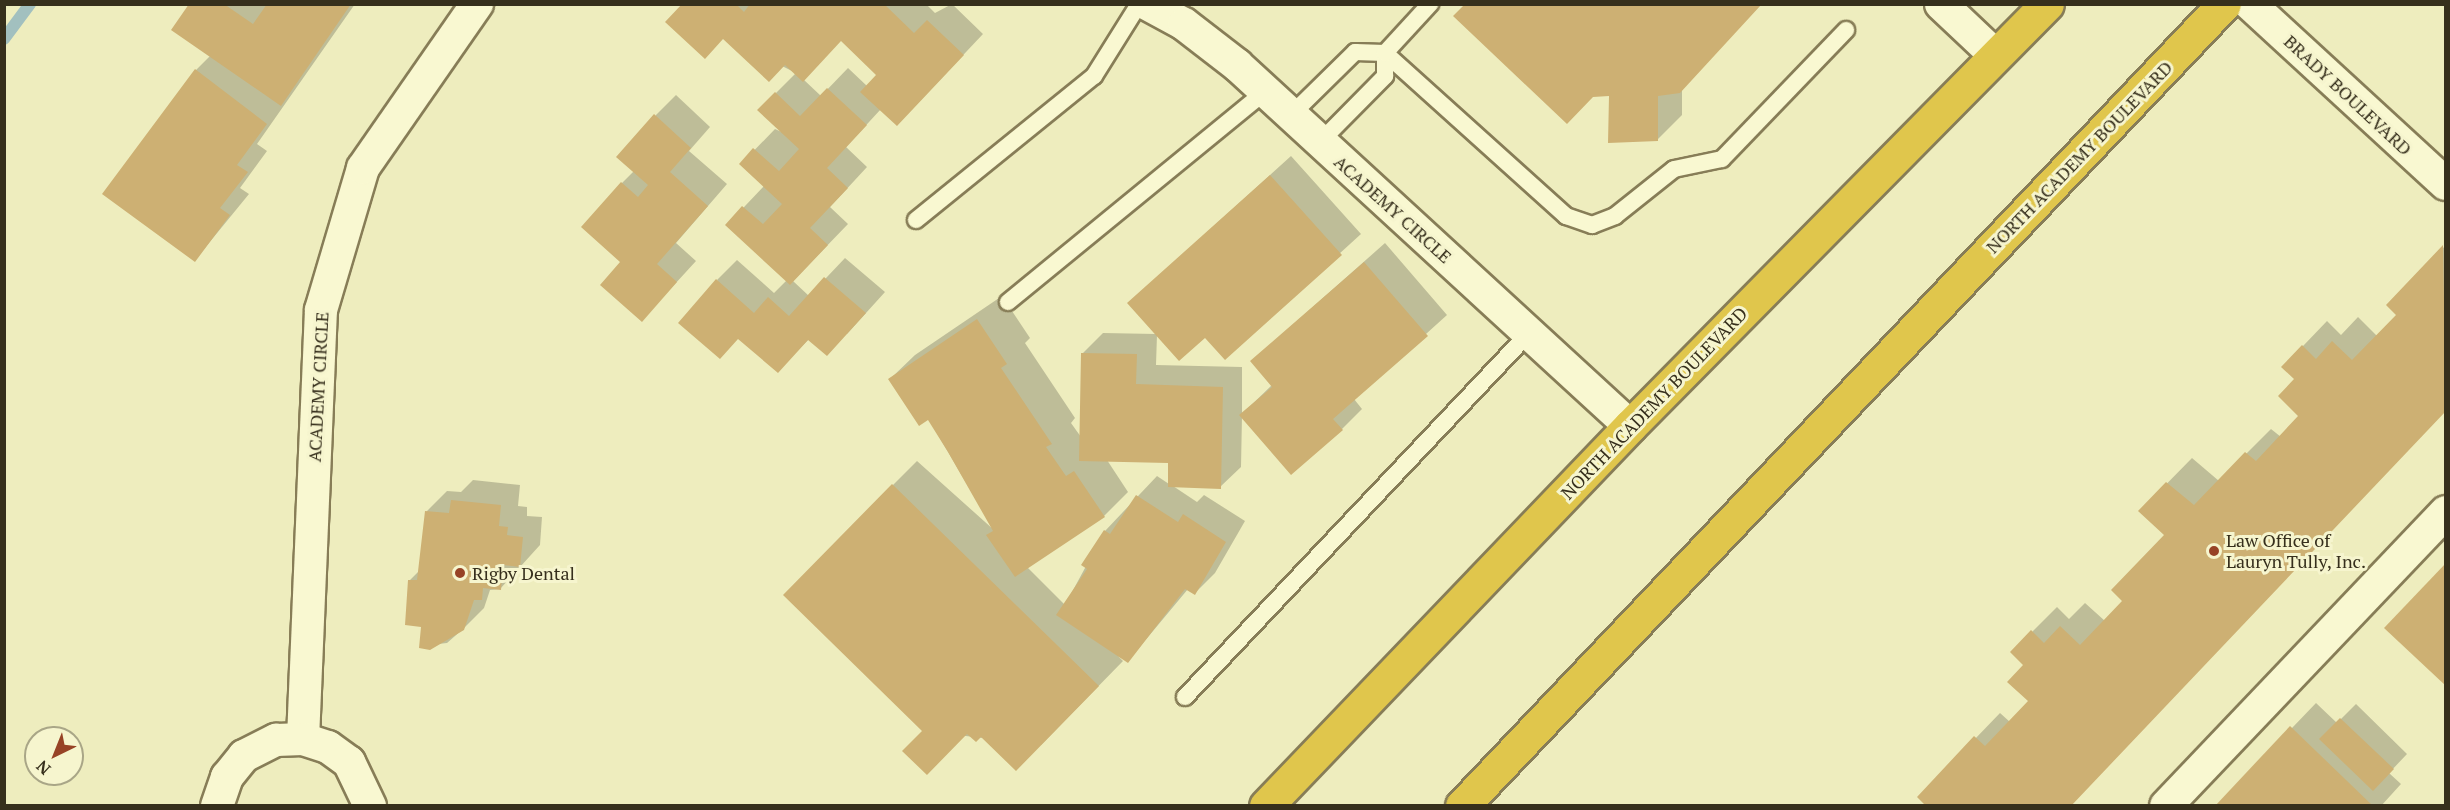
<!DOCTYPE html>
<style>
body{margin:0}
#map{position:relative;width:2450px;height:810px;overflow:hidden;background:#eeedbe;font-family:"PT Serif",serif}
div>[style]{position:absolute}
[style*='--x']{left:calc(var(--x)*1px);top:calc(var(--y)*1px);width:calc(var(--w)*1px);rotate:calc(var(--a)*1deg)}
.shadow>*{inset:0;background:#0003}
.stream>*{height:12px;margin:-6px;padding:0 6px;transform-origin:6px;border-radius:6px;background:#a2c0bf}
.building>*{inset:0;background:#cdb073}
.roads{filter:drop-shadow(2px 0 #877d57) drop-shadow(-2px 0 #877d57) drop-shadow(0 2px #877d57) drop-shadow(0 -2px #877d57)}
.lane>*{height:16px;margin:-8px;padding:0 8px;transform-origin:8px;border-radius:8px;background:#f9f8d1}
.street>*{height:32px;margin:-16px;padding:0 16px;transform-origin:16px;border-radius:16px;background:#f9f8d1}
.highway>*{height:33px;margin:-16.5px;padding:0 16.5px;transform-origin:16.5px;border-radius:16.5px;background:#e0c64c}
.dots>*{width:16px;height:16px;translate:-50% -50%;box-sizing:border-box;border:3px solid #f6f5ce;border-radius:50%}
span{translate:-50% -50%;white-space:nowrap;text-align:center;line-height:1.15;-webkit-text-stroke:6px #f6f5ce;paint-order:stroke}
.street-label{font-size:18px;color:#362f1c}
.poi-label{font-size:18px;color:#362f1c}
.left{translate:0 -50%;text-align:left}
.frame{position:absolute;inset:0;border:6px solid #362f1c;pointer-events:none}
.north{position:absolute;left:24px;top:726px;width:60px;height:60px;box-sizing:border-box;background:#f6f5ce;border:2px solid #a9a687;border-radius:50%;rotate:223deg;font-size:16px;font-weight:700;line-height:24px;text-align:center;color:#362f1c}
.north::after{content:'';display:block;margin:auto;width:21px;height:27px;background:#974326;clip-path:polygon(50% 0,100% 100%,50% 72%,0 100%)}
</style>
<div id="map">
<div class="shadow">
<i style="clip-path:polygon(191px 4px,355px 4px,257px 144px,267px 151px,240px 188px,249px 194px,195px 260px,196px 70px,211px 55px)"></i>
<i style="clip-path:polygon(evenodd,684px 4px,926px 4px,935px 13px,952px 4px,983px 34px,917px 104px,881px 109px,846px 147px,867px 167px,830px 207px,848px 224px,793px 281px,809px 296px,845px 258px,885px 292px,847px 334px,809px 339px,778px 371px,717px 280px,737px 260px,774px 293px,787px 280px,727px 225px,764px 186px,741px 164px,775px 129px,784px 133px,776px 93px,796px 73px,724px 37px,684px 4px,841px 39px,878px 75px,867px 86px,848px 68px,821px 96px,803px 79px,841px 39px)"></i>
<i style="clip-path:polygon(1466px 4px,1761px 4px,1682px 89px,1682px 115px,1657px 140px,1611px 94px,1455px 16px)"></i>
<i style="clip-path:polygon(676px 95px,710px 127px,689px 151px,727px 184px,676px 243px,696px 261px,642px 320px,623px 262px,622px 183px,634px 171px,656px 115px)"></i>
<i style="clip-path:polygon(evenodd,1291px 156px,1361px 234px,1225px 358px,1205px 336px,1157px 335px,1156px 365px,1242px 367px,1242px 414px,1272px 385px,1252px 361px,1385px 243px,1447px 315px,1354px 399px,1362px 409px,1342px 429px,1242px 416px,1241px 467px,1220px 487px,1173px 486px,1197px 502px,1204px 495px,1245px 521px,1215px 573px,1195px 593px,1188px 589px,1128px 661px,1118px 656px,1123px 661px,1041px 745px,924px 731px,893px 485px,917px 461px,994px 530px,928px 418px,890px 379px,915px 355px,1002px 296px,1030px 338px,1025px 343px,1075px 418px,1071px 423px,1081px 437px,1083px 353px,1103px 333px,1156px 334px,1129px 303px,1291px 156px,1107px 460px,1170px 461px,1169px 484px,1157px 476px,1105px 531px,1065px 605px,1027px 567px,1104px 516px,1128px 492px,1107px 460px)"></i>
<i style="clip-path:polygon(2446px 245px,2446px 410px,1919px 797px,2000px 713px,2010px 722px,2030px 701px,2025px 665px,2012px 652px,2057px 607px,2069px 619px,2085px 603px,2105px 621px,2124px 600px,2166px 535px,2140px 511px,2192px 458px,2219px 481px,2271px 429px,2281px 437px,2301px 416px,2297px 379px,2283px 367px,2327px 321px,2341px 335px,2358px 317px,2377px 336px,2398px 315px,2388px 305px)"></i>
<i style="clip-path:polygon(473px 480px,520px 485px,518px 506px,527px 507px,527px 516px,542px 517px,540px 545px,500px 589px,490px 590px,484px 608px,463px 629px,447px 643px,421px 646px,423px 625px,410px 580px,420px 570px,427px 511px,447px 491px,461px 492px)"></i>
<i style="clip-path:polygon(2316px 703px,2337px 723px,2356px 704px,2407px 754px,2389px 773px,2401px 784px,2381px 806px,2217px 806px)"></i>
</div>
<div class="stream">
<i style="--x:4;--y:39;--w:44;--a:-53.4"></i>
</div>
<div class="building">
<i style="clip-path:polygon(189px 4px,224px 4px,253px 24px,267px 4px,351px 4px,281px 106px,171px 30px)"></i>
<i style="clip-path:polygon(682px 4px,736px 4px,744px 12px,750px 4px,884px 4px,914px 33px,927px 20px,964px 55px,897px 126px,860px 92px,876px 75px,841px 41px,803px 82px,785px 65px,769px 82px,723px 39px,705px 59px,665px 22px)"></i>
<i style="clip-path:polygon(1464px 5px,1761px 5px,1680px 93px,1658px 96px,1658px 141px,1608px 143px,1609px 96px,1593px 97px,1567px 124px,1453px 16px)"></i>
<i style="clip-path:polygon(195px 69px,267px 124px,237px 165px,248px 172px,220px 208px,230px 215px,195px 262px,102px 194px)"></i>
<i style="clip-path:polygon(827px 88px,867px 125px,827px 168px,848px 188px,810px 228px,828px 245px,790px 285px,725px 225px,742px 206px,763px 224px,782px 204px,739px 164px,753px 148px,779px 171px,799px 149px,757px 110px,775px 92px,800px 116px)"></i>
<i style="clip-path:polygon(654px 114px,691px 148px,670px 172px,708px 206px,657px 264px,677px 282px,642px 322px,600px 285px,620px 262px,581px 227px,621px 182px,638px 197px,648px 185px,616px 157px)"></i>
<i style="clip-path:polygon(1270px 175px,1342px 255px,1225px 360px,1205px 338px,1179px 361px,1127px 303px)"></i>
<i style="clip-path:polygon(2443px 245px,2446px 411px,2071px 806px,1926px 806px,1917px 797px,1974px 736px,1985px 746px,2028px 701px,2007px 682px,2023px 665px,2010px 652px,2031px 630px,2044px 643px,2060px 626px,2080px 645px,2122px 601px,2111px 590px,2164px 535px,2138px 511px,2166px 482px,2194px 505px,2245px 452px,2256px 461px,2298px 416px,2278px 396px,2294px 379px,2281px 367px,2302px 345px,2316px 359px,2332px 341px,2352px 360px,2396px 315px,2386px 305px)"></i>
<i style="clip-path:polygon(1364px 262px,1428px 336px,1333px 419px,1343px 430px,1291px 475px,1239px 415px,1272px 387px,1250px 361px)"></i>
<i style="clip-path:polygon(824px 277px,866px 313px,827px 356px,808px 340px,778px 373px,738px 339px,720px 359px,678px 323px,716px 279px,754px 313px,768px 297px,789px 316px)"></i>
<i style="clip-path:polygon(977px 319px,1007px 364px,1001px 368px,1052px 444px,1046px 447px,1066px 476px,1074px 471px,1105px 517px,1015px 577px,986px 535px,993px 531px,948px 452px,928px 420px,919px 426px,888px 379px)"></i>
<i style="clip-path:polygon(1081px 353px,1137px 354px,1136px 384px,1223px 387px,1221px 489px,1168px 487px,1168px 463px,1079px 461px)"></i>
<i style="clip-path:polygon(892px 484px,1099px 686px,1016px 771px,981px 737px,976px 742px,967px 734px,927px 775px,902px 751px,922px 731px,783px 595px)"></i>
<i style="clip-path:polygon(1136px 495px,1178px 522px,1183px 514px,1226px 542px,1195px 595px,1185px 589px,1128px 663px,1056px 615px,1087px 569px,1081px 565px,1104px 530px,1110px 534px)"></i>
<i style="clip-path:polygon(451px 500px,501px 505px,499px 526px,508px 527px,507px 535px,523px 537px,520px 567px,503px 565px,501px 590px,483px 588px,482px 600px,474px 600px,464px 630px,430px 650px,419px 648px,421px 627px,405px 625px,408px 580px,417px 580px,425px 511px,449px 513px)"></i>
<i style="clip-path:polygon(2446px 563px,2446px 686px,2384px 628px)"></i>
<i style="clip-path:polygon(2340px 718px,2394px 769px,2373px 791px,2319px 739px)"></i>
<i style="clip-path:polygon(2290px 726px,2373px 806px,2215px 806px)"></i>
</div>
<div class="roads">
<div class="lane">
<i style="--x:1291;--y:115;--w:90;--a:-44.5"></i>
<i style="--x:1355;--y:52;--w:30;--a:2"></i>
<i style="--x:1385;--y:53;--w:244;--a:42"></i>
<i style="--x:1566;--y:216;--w:28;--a:19"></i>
<i style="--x:1592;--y:225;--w:25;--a:-21"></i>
<i style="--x:1615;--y:216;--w:75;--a:-38.5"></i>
<i style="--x:1674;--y:169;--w:49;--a:-11.8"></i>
<i style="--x:1722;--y:159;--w:179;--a:-46.1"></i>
<i style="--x:1320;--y:142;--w:93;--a:-45.4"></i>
<i style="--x:1385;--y:76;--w:23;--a:-90"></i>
<i style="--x:1385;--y:53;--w:67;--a:-47.4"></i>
<i style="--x:916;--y:220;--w:229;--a:-39"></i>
<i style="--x:1094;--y:76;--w:85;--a:-58"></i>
<i style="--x:1008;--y:302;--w:333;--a:-39.3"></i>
<i style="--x:1185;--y:697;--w:501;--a:-46.62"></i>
</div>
<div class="street">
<i style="--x:1147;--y:4;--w:42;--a:28.4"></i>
<i style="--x:1184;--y:24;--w:67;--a:37.7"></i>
<i style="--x:1237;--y:65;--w:534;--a:42.57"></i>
<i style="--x:1941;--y:4;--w:76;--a:43.4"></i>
<i style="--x:2250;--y:4;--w:266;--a:42.6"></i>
<i style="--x:303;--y:739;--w:429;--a:-87.6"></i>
<i style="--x:321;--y:310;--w:148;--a:-73.5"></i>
<i style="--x:363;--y:168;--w:200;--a:-55.2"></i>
<i style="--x:217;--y:806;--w:31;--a:-71"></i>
<i style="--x:227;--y:777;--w:27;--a:-51"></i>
<i style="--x:244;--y:756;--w:36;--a:-27"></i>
<i style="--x:276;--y:740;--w:27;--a:-2"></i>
<i style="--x:303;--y:739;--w:26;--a:18"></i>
<i style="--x:328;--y:747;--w:26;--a:36"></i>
<i style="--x:349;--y:762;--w:49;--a:64.5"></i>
<i style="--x:2166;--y:806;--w:406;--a:-46.4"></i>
</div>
<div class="highway">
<i style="--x:1266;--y:806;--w:526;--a:-46.23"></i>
<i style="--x:1630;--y:426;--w:593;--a:-45.34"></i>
<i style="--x:1462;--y:806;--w:1106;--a:-46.47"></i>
</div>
</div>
<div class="dots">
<i style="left:2214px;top:551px;background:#974326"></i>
<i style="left:460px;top:573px;background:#974326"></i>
</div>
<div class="street-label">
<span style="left:2348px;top:95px;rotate:43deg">BRADY BOULEVARD</span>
<span style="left:2079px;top:157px;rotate:-46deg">NORTH ACADEMY BOULEVARD</span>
<span style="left:1393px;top:209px;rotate:42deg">ACADEMY CIRCLE</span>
<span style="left:318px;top:387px;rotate:-87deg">ACADEMY CIRCLE</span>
<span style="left:1654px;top:403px;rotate:-46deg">NORTH ACADEMY BOULEVARD</span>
</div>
<div class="poi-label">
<span class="left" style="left:2226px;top:551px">Law Office of<br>Lauryn Tully, Inc.</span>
<span class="left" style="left:472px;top:573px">Rigby Dental</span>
</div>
<div class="frame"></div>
<div class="north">N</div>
</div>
